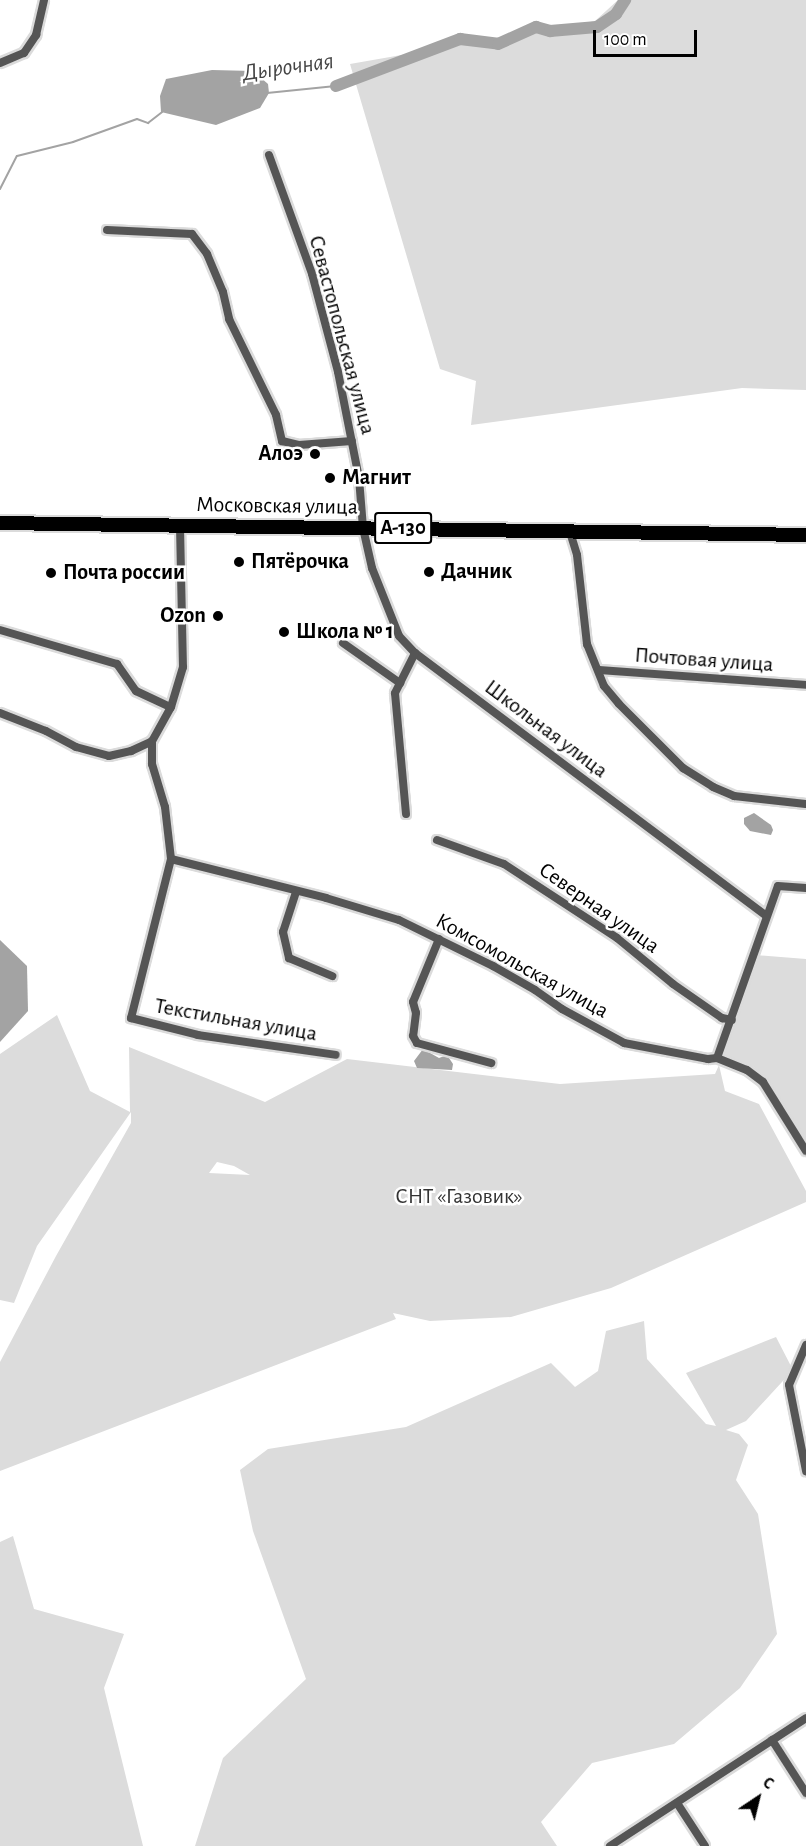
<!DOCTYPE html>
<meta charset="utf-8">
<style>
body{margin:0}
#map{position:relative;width:806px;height:1846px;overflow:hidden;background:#fff;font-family:"Alegreya Sans",sans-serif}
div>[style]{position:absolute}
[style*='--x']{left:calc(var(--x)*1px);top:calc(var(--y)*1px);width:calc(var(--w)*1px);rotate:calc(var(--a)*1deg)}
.green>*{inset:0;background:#dcdcdc}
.water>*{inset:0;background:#a3a3a3}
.stream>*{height:2px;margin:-1px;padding:0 1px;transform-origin:1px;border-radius:1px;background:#a3a3a3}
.river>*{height:12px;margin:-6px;padding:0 6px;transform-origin:6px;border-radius:6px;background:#a3a3a3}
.roads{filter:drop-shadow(2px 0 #dbdbdb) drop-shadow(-2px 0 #dbdbdb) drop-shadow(0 2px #dbdbdb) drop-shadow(0 -2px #dbdbdb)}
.minor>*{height:8px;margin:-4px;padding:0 4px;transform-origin:4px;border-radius:4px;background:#555}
.trunk>*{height:14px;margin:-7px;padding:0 7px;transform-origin:7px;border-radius:7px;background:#000}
.dots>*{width:16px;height:16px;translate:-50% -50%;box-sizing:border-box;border:3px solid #fff;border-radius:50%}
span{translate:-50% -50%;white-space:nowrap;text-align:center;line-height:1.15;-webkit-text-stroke:5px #fff;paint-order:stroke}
.shield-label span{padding:2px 4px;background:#fff;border:2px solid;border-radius:4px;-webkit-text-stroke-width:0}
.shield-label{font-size:21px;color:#000;font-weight:700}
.street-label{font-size:22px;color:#000}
.poi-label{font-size:22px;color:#000;font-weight:700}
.right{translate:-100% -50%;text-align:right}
.left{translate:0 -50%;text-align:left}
.park-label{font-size:22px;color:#333}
.water-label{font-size:24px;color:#444;font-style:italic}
.north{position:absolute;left:728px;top:1768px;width:60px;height:60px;-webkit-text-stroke:4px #fff;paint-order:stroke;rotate:35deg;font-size:16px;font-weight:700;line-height:24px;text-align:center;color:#000}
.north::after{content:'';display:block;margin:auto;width:21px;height:27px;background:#000;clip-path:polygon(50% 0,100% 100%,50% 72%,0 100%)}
.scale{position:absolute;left:593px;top:30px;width:104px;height:27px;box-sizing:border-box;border:3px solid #000;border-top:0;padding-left:8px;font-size:18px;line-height:21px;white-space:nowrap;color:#000;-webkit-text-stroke:4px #fff;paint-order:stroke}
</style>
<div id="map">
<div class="green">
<i style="clip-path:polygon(618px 0,806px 0,806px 390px,742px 388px,471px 425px,476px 381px,440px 369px,350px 64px,595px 21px)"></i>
<i style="clip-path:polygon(756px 955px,806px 959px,806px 1142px,774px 1089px,754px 1067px,723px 1055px)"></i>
<i style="clip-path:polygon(evenodd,57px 1015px,90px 1091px,130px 1112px,129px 1047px,265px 1102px,347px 1059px,560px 1084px,715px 1074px,719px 1065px,725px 1091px,759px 1104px,806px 1191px,806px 1202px,611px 1288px,511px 1317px,430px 1321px,393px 1313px,396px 1319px,0 1471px,0 1362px,56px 1256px,131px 1123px,131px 1112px,37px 1246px,14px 1303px,0 1300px,0 1054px,57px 1015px,217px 1162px,234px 1166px,250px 1175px,209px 1173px,217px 1162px)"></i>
<i style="clip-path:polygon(644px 1321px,647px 1359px,706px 1424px,716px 1426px,686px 1373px,776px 1337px,793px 1370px,746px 1421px,726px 1430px,739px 1434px,748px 1445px,736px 1480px,758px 1514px,777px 1634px,740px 1688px,674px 1744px,592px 1763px,541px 1822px,557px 1846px,195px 1846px,223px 1758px,306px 1679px,253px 1531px,240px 1470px,268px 1449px,406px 1427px,551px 1363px,575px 1387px,598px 1371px,606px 1331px)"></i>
<i style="clip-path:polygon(13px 1536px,34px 1609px,124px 1634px,104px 1688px,143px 1846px,0 1846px,0 1542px)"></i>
</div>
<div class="water">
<i style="clip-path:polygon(212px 70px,253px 71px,268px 84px,269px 93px,260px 108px,216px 125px,161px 112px,160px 96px,166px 79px)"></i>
<i style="clip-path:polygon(754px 813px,771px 825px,773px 830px,771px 835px,750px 831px,744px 824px,744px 818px)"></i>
<i style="clip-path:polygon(0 940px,27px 966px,28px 1011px,0 1042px)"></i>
<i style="clip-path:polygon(423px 1049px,439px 1058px,447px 1055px,453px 1064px,452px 1070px,417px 1068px,414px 1061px)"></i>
</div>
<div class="stream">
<i style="--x:267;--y:93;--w:69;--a:-5.8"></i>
<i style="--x:0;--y:189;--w:37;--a:-63"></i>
<i style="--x:17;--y:156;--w:58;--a:-14"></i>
<i style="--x:73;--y:142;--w:68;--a:-19.8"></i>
<i style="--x:137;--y:119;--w:12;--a:20"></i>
<i style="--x:148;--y:123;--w:18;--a:-38"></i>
</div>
<div class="river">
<i style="--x:336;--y:86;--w:133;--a:-20.8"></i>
<i style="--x:460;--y:39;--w:38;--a:7"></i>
<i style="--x:498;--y:44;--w:42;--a:-24.1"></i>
<i style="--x:536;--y:27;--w:15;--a:16"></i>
<i style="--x:550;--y:31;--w:47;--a:-4.9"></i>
<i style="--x:597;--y:27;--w:23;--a:-34"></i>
<i style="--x:616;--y:14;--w:17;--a:-57"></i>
</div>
<div class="roads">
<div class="minor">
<i style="--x:0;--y:63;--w:26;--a:-23"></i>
<i style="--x:24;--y:53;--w:22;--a:-56"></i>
<i style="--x:36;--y:35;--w:36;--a:-77"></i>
<i style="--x:269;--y:155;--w:127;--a:70.1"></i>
<i style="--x:312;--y:274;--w:101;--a:75.1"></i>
<i style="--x:338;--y:372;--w:108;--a:78.8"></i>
<i style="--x:359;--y:478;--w:50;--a:85.4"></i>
<i style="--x:363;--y:528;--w:41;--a:77.3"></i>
<i style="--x:372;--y:568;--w:73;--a:68.3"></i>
<i style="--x:399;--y:636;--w:23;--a:47"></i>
<i style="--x:415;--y:653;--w:439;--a:36.8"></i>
<i style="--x:107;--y:230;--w:85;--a:2.7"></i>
<i style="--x:192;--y:234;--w:25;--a:53"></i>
<i style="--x:207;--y:254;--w:41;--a:67.2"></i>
<i style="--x:223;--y:292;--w:28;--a:77"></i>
<i style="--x:229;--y:319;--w:107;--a:63.9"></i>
<i style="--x:276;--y:415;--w:27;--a:77"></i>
<i style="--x:282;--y:441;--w:17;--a:13"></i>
<i style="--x:299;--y:445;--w:53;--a:-4.3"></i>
<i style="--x:180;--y:526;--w:141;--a:88.8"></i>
<i style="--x:183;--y:667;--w:42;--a:106.7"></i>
<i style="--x:171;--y:707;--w:39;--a:119"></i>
<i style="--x:152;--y:741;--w:23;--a:90"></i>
<i style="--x:152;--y:764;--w:45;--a:73.2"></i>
<i style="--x:165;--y:807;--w:52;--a:83.4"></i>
<i style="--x:171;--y:859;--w:164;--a:104.1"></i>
<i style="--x:131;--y:1018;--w:69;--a:14.2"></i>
<i style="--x:198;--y:1035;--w:139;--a:8.2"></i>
<i style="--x:570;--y:532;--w:24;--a:73"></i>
<i style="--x:577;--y:555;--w:90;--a:83.6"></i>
<i style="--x:587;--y:644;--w:45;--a:68"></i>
<i style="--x:604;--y:686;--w:23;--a:50"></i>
<i style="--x:619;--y:704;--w:91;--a:45"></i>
<i style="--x:683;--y:768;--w:36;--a:32"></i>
<i style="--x:713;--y:787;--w:23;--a:23"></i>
<i style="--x:734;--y:796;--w:72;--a:6.3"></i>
<i style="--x:0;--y:630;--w:122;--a:16.2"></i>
<i style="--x:117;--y:664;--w:33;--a:55"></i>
<i style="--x:136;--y:691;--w:38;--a:25"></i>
<i style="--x:343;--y:643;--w:70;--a:35.1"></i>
<i style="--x:599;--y:670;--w:208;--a:4.1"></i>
<i style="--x:0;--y:713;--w:49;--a:21.4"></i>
<i style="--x:46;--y:731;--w:34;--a:28"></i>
<i style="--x:76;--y:747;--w:34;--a:15"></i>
<i style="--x:109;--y:756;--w:23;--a:-13"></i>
<i style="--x:131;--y:751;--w:23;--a:-25"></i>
<i style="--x:406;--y:814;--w:121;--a:-95.2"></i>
<i style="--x:395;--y:693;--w:45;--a:-63.4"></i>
<i style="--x:437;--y:840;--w:71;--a:19.7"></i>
<i style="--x:504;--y:864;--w:135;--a:33.2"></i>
<i style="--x:617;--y:938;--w:72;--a:39.4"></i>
<i style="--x:673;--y:984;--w:60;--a:34.8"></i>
<i style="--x:722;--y:1018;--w:10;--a:11"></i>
<i style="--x:171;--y:859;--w:160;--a:14.1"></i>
<i style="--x:326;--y:898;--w:76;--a:16.8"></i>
<i style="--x:399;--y:920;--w:105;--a:26.1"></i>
<i style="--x:493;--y:966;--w:48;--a:29.7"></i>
<i style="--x:535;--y:990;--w:33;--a:35"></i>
<i style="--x:562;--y:1009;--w:71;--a:28.7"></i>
<i style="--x:624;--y:1043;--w:86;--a:10.8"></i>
<i style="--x:708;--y:1059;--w:9;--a:-6"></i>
<i style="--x:717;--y:1058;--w:32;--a:22"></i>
<i style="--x:747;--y:1070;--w:20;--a:37"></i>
<i style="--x:763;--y:1082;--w:81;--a:58.1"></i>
<i style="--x:296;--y:892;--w:42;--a:108"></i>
<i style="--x:283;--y:932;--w:27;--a:77"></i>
<i style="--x:289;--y:958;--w:47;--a:22.7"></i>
<i style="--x:439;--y:939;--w:68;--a:112.4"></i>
<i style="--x:413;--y:1002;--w:11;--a:75"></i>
<i style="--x:416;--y:1013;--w:23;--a:97"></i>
<i style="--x:413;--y:1036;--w:8;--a:60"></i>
<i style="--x:417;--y:1043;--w:77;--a:15.1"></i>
<i style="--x:717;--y:1058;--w:182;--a:-70.5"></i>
<i style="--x:778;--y:886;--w:28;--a:4"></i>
<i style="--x:806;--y:1345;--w:43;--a:113"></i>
<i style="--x:789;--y:1385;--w:88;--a:78.8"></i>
<i style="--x:772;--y:1740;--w:63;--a:57.3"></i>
<i style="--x:677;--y:1803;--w:51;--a:56.9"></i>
<i style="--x:610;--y:1846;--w:234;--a:-33.1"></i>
</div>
<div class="trunk">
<i style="--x:0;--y:523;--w:806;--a:0.85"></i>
</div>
</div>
<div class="dots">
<i style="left:315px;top:454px;background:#000"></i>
<i style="left:330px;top:478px;background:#000"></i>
<i style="left:239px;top:562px;background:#000"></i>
<i style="left:429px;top:572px;background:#000"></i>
<i style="left:51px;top:573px;background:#000"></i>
<i style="left:218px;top:616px;background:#000"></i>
<i style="left:284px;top:632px;background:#000"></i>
</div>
<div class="shield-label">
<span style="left:403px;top:528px">А-130</span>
</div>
<div class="street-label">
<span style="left:342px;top:335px;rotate:75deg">Севастопольская улица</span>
<span style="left:277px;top:506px;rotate:1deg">Московская улица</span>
<span style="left:704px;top:660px;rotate:4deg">Почтовая улица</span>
<span style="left:546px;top:729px;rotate:37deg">Школьная улица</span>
<span style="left:599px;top:908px;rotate:35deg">Северная улица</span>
<span style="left:522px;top:966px;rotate:29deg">Комсомольская улица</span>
<span style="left:236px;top:1020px;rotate:10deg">Текстильная улица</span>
</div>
<div class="poi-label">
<span class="right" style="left:303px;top:454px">Алоэ</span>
<span class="left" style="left:342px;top:478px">Магнит</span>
<span class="left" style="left:251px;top:562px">Пятёрочка</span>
<span class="left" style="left:441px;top:572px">Дачник</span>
<span class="left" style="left:63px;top:573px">Почта россии</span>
<span class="right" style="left:206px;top:616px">Ozon</span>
<span class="left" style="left:296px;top:632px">Школа № 1</span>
</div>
<div class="park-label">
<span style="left:459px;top:1197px">СНТ «Газовик»</span>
</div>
<div class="water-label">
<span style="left:288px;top:68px;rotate:-8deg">Дырочная</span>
</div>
<div class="north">С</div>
<div class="scale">100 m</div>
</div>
